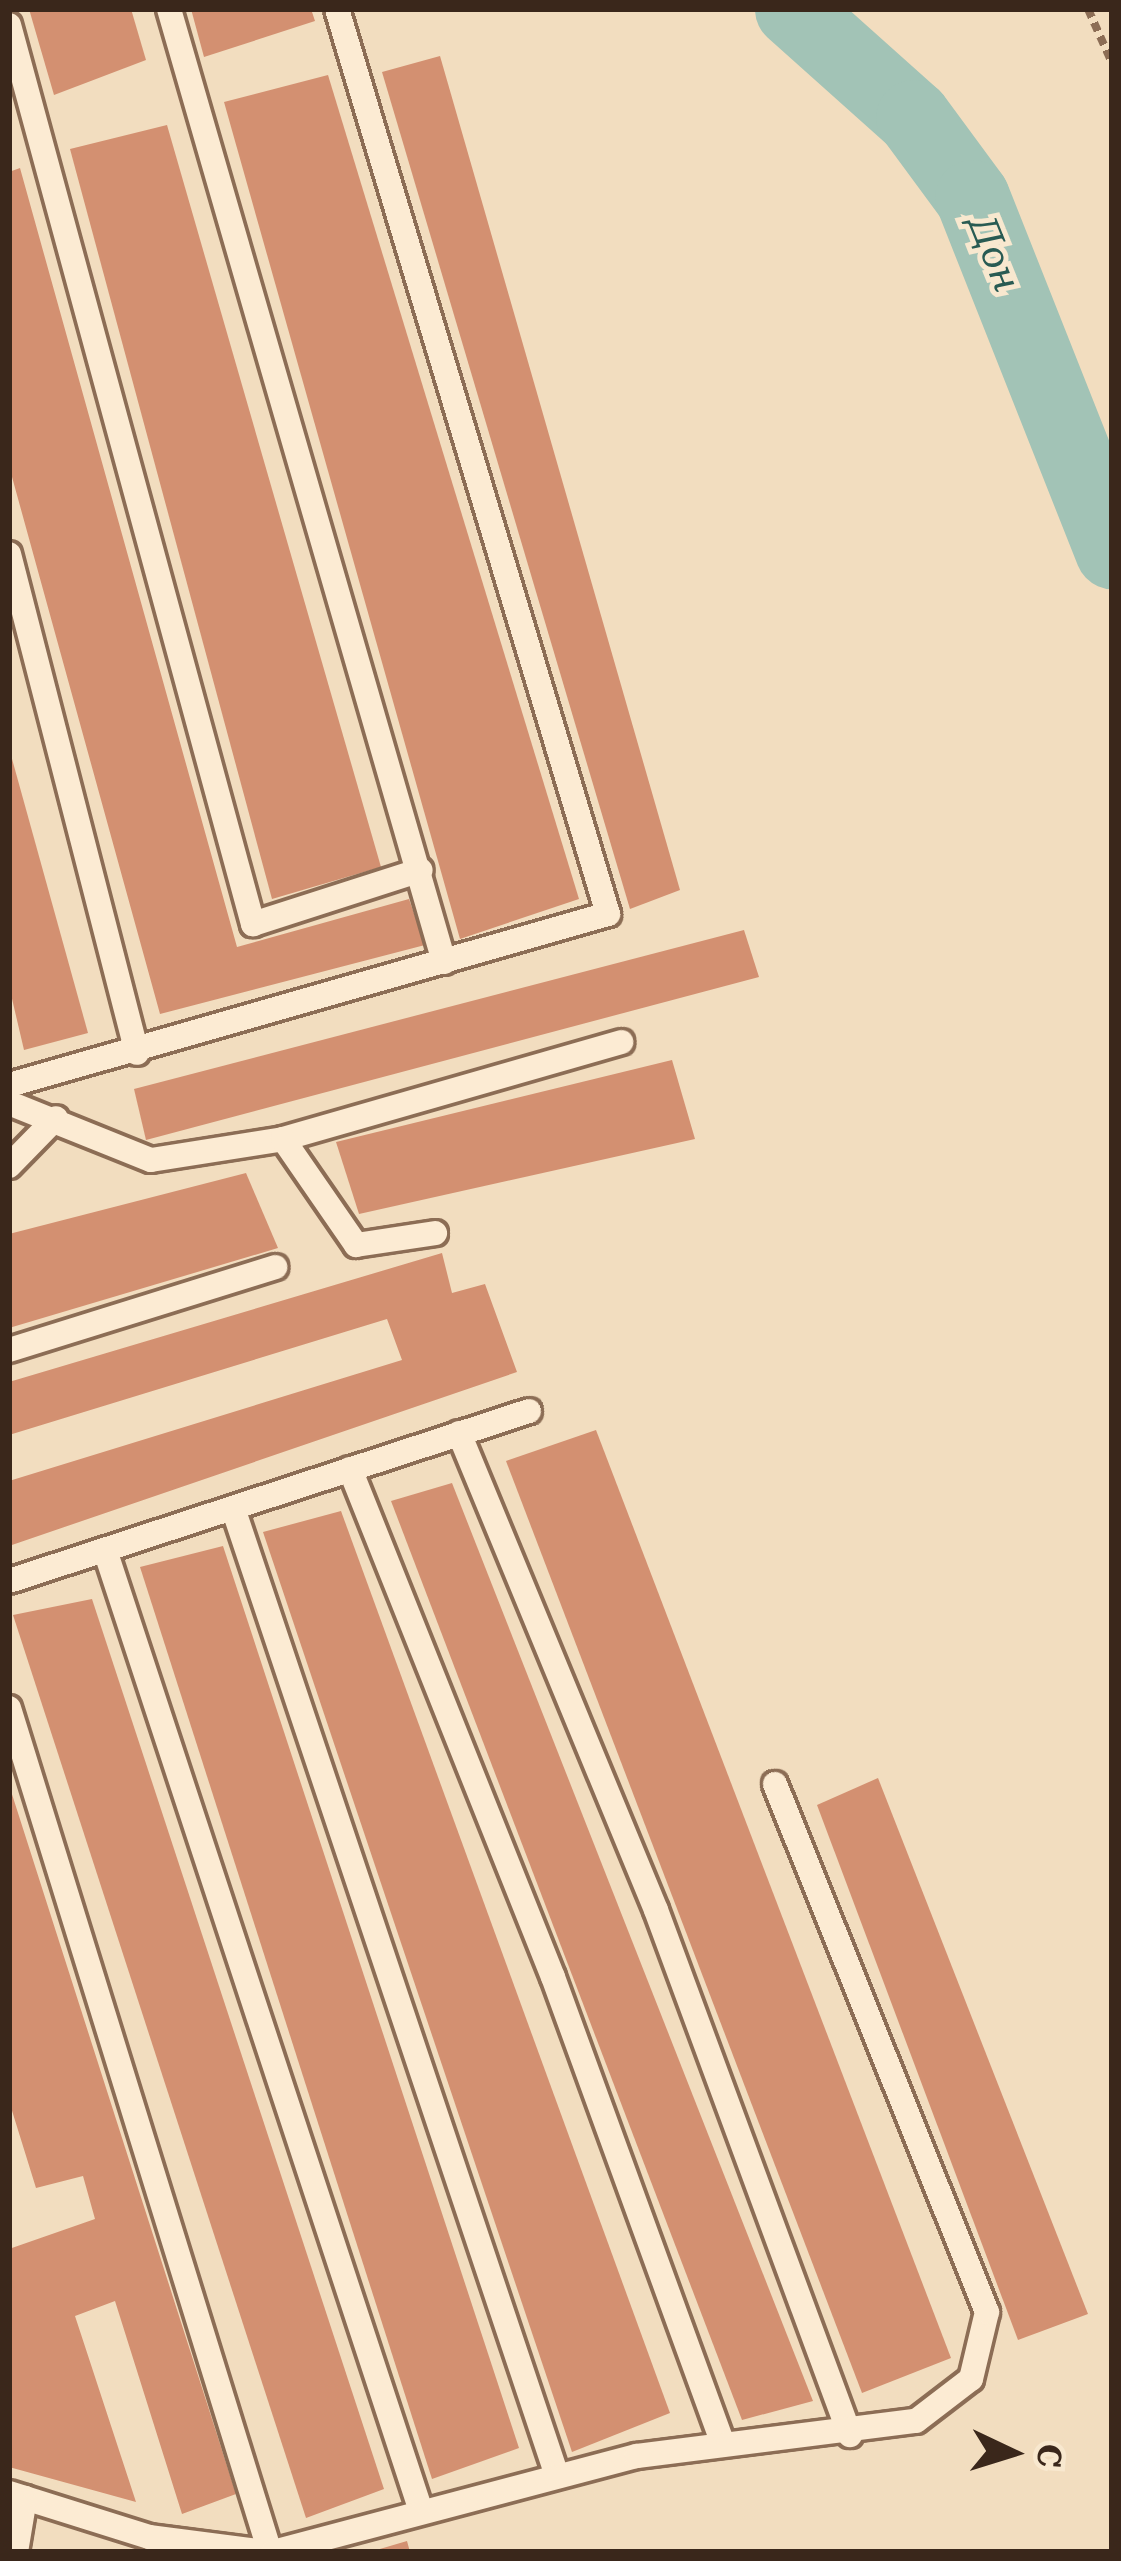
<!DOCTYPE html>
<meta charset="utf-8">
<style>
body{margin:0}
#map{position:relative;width:1121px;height:2561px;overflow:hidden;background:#f2ddbf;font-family:"Roboto Serif",serif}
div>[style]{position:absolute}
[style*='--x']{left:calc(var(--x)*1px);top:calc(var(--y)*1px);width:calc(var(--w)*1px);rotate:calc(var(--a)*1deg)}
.river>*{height:75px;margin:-37.5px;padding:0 37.5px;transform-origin:37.5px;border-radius:37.5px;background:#a2c3b6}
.building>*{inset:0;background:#d39071}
.path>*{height:8px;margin-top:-4px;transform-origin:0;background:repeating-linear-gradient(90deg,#8c6d55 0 9px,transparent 0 15px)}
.roads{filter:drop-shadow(3px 0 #8c6d55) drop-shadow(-3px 0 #8c6d55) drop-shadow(0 3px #8c6d55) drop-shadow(0 -3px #8c6d55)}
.lane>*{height:24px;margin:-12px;padding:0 12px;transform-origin:12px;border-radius:12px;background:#fcebd3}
span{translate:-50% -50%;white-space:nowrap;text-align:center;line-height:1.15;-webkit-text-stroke:10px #f8e8cf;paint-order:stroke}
.water-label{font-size:39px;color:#295b53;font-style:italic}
.frame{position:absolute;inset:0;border:12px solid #3a271b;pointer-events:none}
.north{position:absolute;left:953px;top:2393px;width:120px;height:120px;-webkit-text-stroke:9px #f8e8cf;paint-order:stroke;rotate:94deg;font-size:33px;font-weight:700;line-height:48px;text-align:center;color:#3a271b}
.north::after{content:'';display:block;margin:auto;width:42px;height:54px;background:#3a271b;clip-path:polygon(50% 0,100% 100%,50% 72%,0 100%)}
</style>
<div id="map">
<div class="river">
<i style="--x:792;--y:9;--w:162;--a:41.8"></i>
<i style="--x:913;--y:117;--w:99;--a:53.6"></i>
<i style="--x:972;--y:197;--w:381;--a:68.4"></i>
</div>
<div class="building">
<i style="clip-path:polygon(29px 9px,131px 9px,146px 60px,54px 95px)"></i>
<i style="clip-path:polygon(191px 9px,311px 9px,315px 21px,204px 57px)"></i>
<i style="clip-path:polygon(440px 56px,680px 890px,630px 909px,382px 72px)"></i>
<i style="clip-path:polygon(328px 75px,579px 899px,460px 939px,224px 102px)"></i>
<i style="clip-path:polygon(167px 125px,381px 867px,272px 899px,70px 149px)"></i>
<i style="clip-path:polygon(20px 168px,237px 947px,409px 899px,425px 945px,160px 1014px,9px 466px,9px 172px)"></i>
<i style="clip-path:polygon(9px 748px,88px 1033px,24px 1050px,9px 986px)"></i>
<i style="clip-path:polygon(744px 930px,759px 977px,146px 1140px,134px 1089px)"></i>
<i style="clip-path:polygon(672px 1060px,695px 1139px,359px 1214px,336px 1142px)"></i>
<i style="clip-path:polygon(246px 1173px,278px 1248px,9px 1328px,9px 1234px)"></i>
<i style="clip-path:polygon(442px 1253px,452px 1293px,485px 1284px,517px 1372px,9px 1546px,9px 1481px,402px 1360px,387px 1319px,9px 1435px,9px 1382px)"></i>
<i style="clip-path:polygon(596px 1430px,951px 2358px,862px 2393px,506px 1461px)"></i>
<i style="clip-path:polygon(452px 1483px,813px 2401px,742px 2420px,391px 1501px)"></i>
<i style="clip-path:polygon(341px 1511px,670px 2413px,572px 2452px,263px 1532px)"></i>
<i style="clip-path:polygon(223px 1546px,519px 2448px,432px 2479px,140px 1567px)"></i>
<i style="clip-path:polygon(92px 1599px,384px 2489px,306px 2518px,13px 1615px)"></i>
<i style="clip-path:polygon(878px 1778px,1088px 2314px,1018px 2340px,817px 1805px)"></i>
<i style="clip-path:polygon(10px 1788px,236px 2494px,182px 2514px,115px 2301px,75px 2316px,136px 2502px,9px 2467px,9px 2249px,95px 2219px,83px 2176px,36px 2188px,9px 2101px)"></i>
<i style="clip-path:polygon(407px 2541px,410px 2552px,373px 2552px,373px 2551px)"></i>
</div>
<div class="path">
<i style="--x:1088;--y:9;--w:59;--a:66"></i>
</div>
<div class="roads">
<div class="lane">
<i style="--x:169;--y:9;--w:992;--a:73.9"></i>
<i style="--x:9;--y:25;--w:932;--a:74.82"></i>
<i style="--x:253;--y:924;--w:176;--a:-17.8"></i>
<i style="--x:9;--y:554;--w:515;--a:75.61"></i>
<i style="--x:9;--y:1085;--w:623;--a:-15.93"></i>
<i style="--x:608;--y:914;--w:945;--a:-106.67"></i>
<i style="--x:9;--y:1103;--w:153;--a:21.9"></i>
<i style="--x:151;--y:1160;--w:134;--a:-9"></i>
<i style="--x:283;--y:1139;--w:352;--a:-16"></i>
<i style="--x:283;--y:1139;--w:129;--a:55.4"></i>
<i style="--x:356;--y:1245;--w:80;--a:-8.6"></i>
<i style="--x:9;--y:1166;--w:67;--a:-45.6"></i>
<i style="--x:9;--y:1350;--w:279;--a:-17.3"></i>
<i style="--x:459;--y:1433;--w:516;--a:67.56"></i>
<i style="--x:656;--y:1910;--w:560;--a:69.72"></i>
<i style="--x:350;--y:1469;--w:547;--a:68.22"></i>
<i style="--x:553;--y:1977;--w:495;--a:70"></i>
<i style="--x:233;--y:1508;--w:1021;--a:71.49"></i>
<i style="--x:105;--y:1550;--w:1012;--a:71.8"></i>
<i style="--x:9;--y:1581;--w:547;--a:-18.1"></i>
<i style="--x:9;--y:1708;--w:883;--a:72.82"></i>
<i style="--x:9;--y:2493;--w:147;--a:17.4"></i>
<i style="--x:149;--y:2537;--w:118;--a:7.3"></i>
<i style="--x:16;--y:2552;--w:55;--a:-80.5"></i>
<i style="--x:273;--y:2552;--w:376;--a:-14.8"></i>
<i style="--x:637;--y:2456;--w:281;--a:-7.2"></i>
<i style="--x:916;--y:2421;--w:69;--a:-37.4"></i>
<i style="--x:971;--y:2379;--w:69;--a:-76.6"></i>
<i style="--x:987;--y:2312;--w:569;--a:-111.88"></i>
</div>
</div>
<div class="water-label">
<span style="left:994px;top:253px;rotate:68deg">Дон</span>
</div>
<div class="frame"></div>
<div class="north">С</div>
</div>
